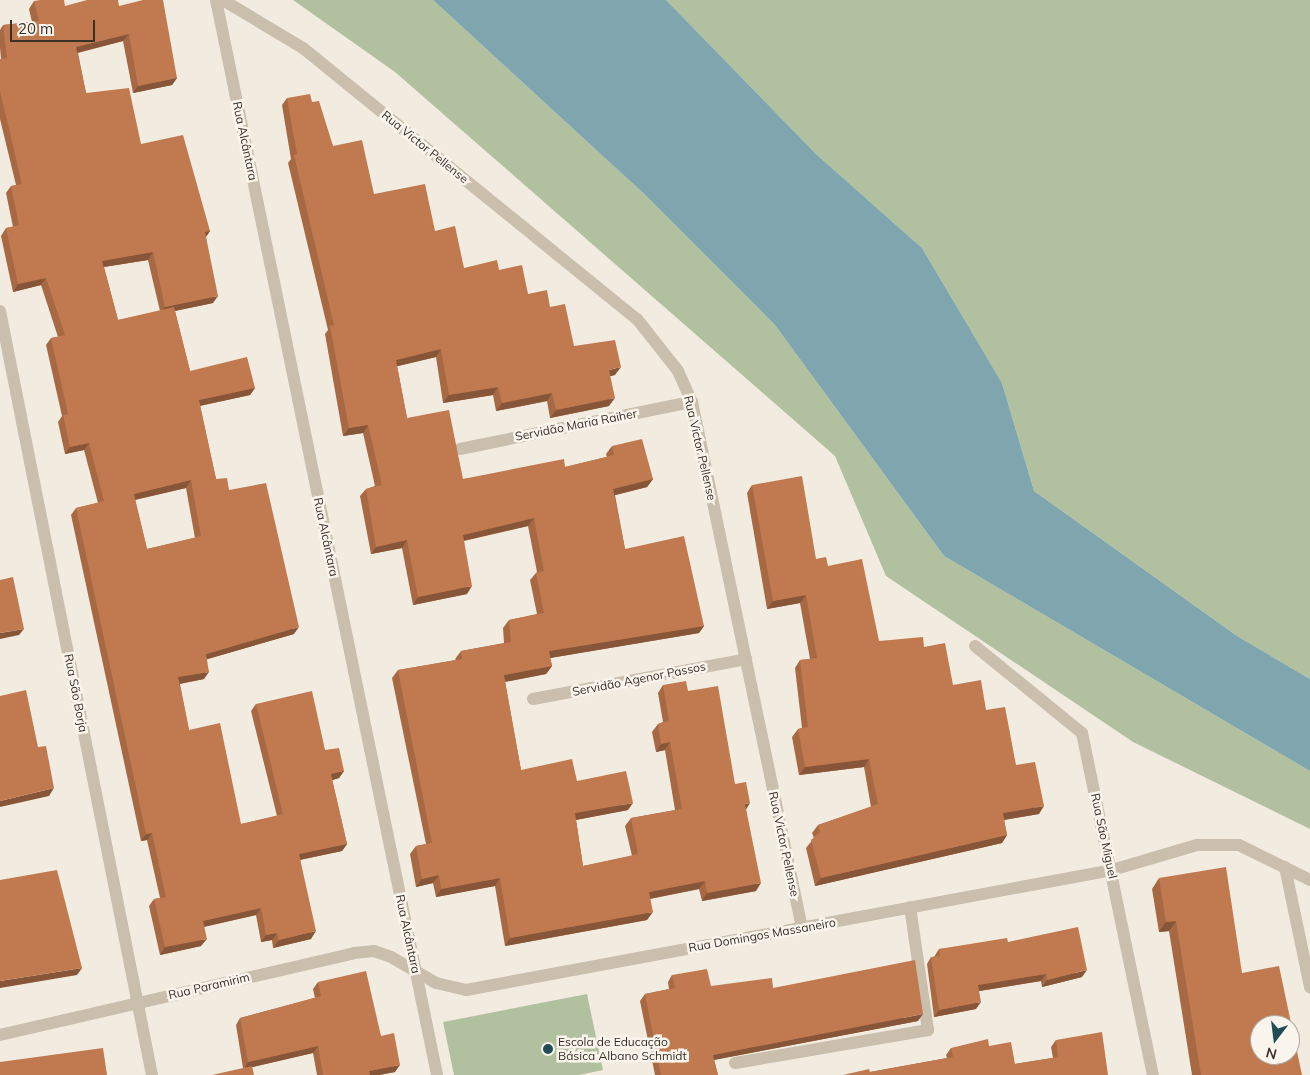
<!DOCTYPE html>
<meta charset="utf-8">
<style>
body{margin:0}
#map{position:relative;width:1310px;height:1075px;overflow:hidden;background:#f2ece0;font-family:Mulish,sans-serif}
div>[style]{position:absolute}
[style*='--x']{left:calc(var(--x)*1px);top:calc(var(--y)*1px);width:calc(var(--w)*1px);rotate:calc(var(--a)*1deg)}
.green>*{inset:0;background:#b1c1a0}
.water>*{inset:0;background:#7fa6ae}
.minor>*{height:12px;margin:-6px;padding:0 6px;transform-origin:6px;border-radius:6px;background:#cabeac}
.tertiary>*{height:12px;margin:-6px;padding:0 6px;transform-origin:6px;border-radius:6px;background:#cabeac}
.wall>*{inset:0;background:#a66944}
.shaded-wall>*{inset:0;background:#875537}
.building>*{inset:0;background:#c17a4f}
.dots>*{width:14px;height:14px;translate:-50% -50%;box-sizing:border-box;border:2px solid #faf5ec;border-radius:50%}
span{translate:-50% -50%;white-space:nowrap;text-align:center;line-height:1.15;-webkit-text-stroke:5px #faf5ec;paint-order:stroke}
.street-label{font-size:12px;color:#38312a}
.poi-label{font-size:12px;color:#38312a}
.left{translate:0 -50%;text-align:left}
.north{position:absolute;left:1250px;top:1015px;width:50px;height:50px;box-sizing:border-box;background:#faf5ec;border:1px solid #aca79e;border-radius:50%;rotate:195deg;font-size:14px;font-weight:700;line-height:20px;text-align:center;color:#38312a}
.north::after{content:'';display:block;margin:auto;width:18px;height:22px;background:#214d59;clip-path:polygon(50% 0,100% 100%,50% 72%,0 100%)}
.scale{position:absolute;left:10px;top:20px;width:85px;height:22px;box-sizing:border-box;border:2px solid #38312a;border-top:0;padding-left:6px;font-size:15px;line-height:18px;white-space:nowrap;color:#38312a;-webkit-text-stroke:4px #faf5ec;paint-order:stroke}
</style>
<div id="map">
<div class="green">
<i style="clip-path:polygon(293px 0,433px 0,642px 192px,775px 325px,944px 556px,1310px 771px,1310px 829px,1133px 742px,886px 576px,835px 456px,395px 72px)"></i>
<i style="clip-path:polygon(666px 0,1310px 0,1310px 679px,1237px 636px,1034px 491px,1002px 383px,922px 248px,816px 154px)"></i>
<i style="clip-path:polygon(587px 994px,603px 1070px,579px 1075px,454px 1075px,443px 1022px)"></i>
</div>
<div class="water">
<i style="clip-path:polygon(433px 0,666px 0,816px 154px,922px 248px,1002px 383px,1034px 491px,1237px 636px,1310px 679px,1310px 771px,944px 556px,775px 325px,642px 192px)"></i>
</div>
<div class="minor">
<i style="--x:216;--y:0;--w:1097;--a:78.38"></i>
<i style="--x:223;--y:0;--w:93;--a:31"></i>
<i style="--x:303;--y:48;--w:430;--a:39.1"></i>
<i style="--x:637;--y:319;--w:66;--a:51.7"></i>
<i style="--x:678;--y:371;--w:34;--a:66"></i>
<i style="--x:692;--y:402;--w:537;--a:78.19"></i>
<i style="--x:0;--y:311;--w:779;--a:78.75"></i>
<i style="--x:460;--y:449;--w:237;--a:-11.5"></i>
<i style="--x:975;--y:646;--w:138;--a:39.1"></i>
<i style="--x:1082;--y:733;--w:349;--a:78.3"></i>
<i style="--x:533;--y:699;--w:217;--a:-10.6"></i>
<i style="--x:1285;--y:867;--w:123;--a:78.2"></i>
<i style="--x:735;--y:1063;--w:196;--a:-9.7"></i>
<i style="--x:928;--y:1030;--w:124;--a:-98.3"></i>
</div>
<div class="tertiary">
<i style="--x:0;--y:1035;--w:363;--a:-13"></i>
<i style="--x:354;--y:953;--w:20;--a:-6"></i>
<i style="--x:374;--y:951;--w:18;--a:19"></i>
<i style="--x:391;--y:957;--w:52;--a:30"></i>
<i style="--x:436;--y:983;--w:31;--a:13"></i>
<i style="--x:466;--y:990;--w:657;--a:-10.52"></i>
<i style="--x:1112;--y:870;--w:89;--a:-16.4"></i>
<i style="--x:1197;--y:845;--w:42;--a:0"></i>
<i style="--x:1239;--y:845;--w:79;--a:26.2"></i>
</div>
<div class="wall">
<i style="clip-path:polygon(evenodd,34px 1px,65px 6px,119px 6px,177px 78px,172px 85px,133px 93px,123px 41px,78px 53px,86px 93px,141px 144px,210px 231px,206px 237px,213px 303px,175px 311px,190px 371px,255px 388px,250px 395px,200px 406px,216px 479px,229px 490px,294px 634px,207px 659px,204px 679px,180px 684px,189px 730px,241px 824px,277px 816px,251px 711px,256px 704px,325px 750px,344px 771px,339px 778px,332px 780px,347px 844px,342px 851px,300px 860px,311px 939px,273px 948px,272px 940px,261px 942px,256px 915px,204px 927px,201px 946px,160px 955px,149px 906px,154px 899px,160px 898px,147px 840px,141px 841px,71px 515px,76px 508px,98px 503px,84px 450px,65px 454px,58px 422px,62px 416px,46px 345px,51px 338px,58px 337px,41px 285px,13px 292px,1px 236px,6px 228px,13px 227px,6px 193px,11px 186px,16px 185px,0 119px,0 59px,1px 59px,0 48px,0 30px,3px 25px,32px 22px,29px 9px,34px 1px,148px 260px,160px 311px,118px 320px,104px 267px,148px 260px,34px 1px,186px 488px,195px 538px,147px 549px,135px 500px,186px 488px)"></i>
<i style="clip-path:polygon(287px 98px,312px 102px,333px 146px,374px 194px,435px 231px,464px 268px,499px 270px,528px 294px,550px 307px,574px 346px,615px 375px,610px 376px,609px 406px,550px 418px,547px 401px,496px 411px,493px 395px,443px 403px,436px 357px,397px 366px,407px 418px,463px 479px,565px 467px,607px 457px,606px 454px,612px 446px,653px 479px,647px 487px,615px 495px,625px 549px,704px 626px,699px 633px,550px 658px,552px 666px,546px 674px,505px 682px,521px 770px,577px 781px,628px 810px,576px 820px,583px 866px,632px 856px,625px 826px,631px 818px,675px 810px,665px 750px,656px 752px,652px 732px,658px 724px,663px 722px,658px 693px,663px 685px,688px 691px,735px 784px,746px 809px,756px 891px,702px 901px,699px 889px,650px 899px,647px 920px,505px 946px,495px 886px,436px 897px,433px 883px,416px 887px,410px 854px,416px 846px,426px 844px,392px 678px,398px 670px,456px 660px,455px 659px,461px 651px,504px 643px,503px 628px,509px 620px,537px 614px,530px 580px,536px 573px,537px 572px,528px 526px,464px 541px,467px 594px,413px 605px,402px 548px,371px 554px,360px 496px,366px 489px,375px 486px,363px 433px,343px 436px,325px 334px,328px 330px,288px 163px,291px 159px,282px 105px)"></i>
<i style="clip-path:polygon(752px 485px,816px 559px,828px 566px,879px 641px,924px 647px,953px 685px,986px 710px,1016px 765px,1039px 814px,1004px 820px,1007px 835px,1002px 843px,815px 886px,806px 848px,814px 838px,812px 833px,818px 825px,871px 807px,864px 767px,799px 775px,792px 737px,798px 729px,802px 728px,795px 668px,800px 660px,810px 659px,800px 603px,767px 609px,747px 493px)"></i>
<i style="clip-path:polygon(1159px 878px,1242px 973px,1302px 1075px,1192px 1075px,1169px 931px,1159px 932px,1152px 889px)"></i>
<i style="clip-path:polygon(1008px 942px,1082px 977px,1042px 987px,1041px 981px,979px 991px,976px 1009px,934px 1017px,927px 964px,931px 957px,934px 957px,939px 949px)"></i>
<i style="clip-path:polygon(672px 975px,711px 986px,773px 988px,918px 1021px,714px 1060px,718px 1075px,655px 1075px,640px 1001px,645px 994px,669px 989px,668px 982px)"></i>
<i style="clip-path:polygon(318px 982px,381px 1036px,395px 1072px,379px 1075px,317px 1075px,313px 1053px,252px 1067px,243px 1068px,236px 1025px,240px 1018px,315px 998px,313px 989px)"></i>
<i style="clip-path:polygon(1056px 1040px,1108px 1075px,870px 1072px,947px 1058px,946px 1055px,951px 1048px,989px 1046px,1015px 1064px,1053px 1058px,1051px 1047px)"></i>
</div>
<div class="shaded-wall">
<i style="clip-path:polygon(129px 34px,123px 41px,71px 54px,76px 47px)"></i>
<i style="clip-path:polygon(177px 78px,172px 85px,133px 93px,138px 86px)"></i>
<i style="clip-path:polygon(210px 231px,205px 238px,205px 232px)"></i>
<i style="clip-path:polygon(153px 252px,148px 260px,97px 268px,102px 261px)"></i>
<i style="clip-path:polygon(46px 278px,41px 285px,13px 292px,18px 284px)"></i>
<i style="clip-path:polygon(218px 296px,213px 303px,160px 314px,165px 307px)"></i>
<i style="clip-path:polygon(441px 349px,436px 357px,390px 368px,396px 360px)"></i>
<i style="clip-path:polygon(621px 367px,615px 375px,603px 378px,609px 370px)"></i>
<i style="clip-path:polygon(498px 387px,493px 395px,443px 403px,449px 395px)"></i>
<i style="clip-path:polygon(255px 388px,250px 395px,194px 407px,199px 400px)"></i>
<i style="clip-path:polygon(552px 393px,547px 401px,496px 411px,502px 403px)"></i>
<i style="clip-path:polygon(615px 398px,609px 406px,550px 418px,556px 410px)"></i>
<i style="clip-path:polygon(368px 425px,363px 433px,343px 436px,349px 428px)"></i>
<i style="clip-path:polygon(89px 443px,84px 450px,65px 454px,70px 447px)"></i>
<i style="clip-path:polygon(653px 479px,647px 487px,608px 497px,613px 489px)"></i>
<i style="clip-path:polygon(191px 480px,186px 488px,129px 501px,134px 494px)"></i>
<i style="clip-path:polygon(534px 518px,528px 526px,457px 542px,463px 535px)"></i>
<i style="clip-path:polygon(407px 540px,402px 548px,371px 554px,376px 547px)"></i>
<i style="clip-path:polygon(472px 586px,467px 594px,413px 605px,418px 597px)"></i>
<i style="clip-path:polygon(806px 595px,800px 603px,767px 609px,773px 601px)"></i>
<i style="clip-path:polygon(704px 626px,699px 633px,544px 659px,549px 651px)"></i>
<i style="clip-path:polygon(299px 627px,294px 634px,201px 661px,206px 654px)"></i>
<i style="clip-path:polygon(24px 629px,19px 635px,0 639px,0 633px)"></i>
<i style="clip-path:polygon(552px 666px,546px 674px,498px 683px,504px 675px)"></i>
<i style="clip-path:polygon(209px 672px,204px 679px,173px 685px,178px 677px)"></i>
<i style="clip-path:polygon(670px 742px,665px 750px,656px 752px,661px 744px)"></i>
<i style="clip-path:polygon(869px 759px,864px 767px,799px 775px,805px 767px)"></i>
<i style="clip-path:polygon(344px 771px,339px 778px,326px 782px,331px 774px)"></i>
<i style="clip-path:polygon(54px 788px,49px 796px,0 807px,0 801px)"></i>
<i style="clip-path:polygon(633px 803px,628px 810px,570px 821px,575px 813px)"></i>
<i style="clip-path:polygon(750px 803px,745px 811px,745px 804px)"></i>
<i style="clip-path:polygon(1044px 806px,1039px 814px,997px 821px,1003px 813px)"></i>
<i style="clip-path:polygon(152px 833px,147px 840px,141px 841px,146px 834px)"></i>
<i style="clip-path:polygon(1007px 835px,1002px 843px,815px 886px,821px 878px)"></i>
<i style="clip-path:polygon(347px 844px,342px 851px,294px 861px,299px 854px)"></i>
<i style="clip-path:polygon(439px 875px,433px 883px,416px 887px,422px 879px)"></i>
<i style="clip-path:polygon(500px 878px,495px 886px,436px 897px,441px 889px)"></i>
<i style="clip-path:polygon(705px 881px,699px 889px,643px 900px,649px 892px)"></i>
<i style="clip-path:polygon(761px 883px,756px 891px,702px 901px,707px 893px)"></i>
<i style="clip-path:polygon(261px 908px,256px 915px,198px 928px,203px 921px)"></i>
<i style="clip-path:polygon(653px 912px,647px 920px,505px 946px,510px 938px)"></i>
<i style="clip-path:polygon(1176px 921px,1169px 931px,1159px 932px,1166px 922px)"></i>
<i style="clip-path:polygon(316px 931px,311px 939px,273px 948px,279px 940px)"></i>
<i style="clip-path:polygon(277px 933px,272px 940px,261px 942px,266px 935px)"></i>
<i style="clip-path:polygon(207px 939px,201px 946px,160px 955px,165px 947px)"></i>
<i style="clip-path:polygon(82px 968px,77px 975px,0 988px,0 981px)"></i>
<i style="clip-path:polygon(1087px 970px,1082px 977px,1042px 987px,1047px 980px)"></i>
<i style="clip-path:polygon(1046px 974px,1041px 981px,973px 992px,978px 985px)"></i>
<i style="clip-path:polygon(981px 1002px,976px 1009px,934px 1017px,939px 1010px)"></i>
<i style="clip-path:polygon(923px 1014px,918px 1021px,708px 1061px,713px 1055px)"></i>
<i style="clip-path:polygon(318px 1046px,313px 1053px,244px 1069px,248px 1062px)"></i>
<i style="clip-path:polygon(400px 1065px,395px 1072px,379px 1075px,366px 1075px,369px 1071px)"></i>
</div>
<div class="building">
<i style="clip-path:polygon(evenodd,40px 0,64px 0,65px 6px,87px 0,118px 0,119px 6px,143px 0,163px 0,177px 78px,138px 86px,129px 34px,76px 47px,86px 93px,129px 88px,141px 144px,183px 135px,210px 231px,205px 232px,218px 296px,165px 307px,153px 252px,102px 261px,118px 320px,174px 307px,190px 371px,247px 357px,255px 388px,199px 400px,216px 479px,227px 478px,229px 490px,266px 483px,299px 627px,206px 654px,209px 672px,178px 677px,189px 730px,220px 723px,241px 824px,283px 814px,256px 704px,312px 691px,325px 750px,339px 748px,344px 771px,331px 774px,347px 844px,299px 854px,316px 931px,279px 940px,277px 933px,266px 935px,261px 908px,203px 921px,207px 939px,165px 947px,154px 899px,166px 897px,152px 833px,146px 834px,76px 508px,104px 501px,89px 443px,70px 447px,63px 415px,68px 414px,51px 338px,65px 335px,46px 278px,18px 284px,6px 228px,19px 225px,11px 186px,22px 184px,0 91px,0 59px,7px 58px,3px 25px,39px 21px,34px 1px,40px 0,191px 480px,201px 536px,147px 549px,134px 494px,191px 480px)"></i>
<i style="clip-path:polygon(310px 94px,312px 102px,319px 101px,333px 146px,362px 140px,374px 194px,425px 184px,435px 231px,455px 226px,464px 268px,497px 260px,499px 270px,522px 265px,528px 294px,547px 290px,550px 307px,565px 304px,574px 346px,615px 340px,621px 367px,609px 370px,615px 398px,556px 410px,552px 393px,502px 403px,498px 387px,449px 395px,441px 349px,396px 360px,407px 418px,449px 410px,463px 479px,564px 459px,565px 467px,614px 455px,612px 446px,642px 439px,653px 479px,613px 489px,625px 549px,684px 536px,704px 626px,549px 651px,552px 666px,504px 675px,521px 770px,572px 759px,577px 781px,626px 771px,633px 803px,575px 813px,583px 866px,638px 854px,631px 818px,682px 809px,670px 742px,661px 744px,658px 724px,669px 721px,663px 685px,686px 681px,688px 691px,718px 686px,735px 784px,746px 782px,750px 803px,745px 804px,761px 883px,707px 893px,705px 881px,649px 892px,653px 912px,510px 938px,500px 878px,441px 889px,439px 875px,422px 879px,416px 846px,432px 843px,398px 670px,462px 659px,461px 651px,511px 642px,509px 620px,544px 613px,536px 573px,544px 571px,534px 518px,463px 535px,472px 586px,418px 597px,407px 540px,376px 547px,366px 489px,382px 485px,368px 425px,349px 428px,330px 326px,334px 325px,294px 155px,297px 154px,287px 98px)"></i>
<i style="clip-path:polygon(802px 476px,816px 559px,826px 557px,828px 566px,862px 559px,879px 641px,923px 637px,924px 647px,945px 643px,953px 685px,981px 680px,986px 710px,1005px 707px,1016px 765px,1035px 762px,1044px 806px,1003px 813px,1007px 835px,821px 878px,811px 840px,820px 832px,818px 825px,878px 804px,869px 759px,805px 767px,798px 729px,808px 727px,800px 660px,817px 658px,806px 595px,773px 601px,752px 485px)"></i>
<i style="clip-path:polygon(13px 577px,24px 629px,0 633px,0 580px)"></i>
<i style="clip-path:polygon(26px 690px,38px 747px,46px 746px,54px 788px,0 801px,0 696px)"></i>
<i style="clip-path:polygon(evenodd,1226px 867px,1242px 973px,1279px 966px,1302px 1075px,1201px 1075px,1176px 921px,1166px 922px,1159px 878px,1226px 867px,1260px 1025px,1290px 1025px,1290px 1055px,1260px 1055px,1260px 1025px)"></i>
<i style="clip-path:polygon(57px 870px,82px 968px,0 981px,0 880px)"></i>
<i style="clip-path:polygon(1078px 927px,1087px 970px,1047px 980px,1046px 974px,978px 985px,981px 1002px,939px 1010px,931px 957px,940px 956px,939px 949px,1007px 938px,1008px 942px)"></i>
<i style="clip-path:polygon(915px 960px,923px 1014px,713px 1055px,718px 1075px,661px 1075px,645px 994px,675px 988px,672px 975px,707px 969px,711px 986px,772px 978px,773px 988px)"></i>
<i style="clip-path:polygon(366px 971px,381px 1036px,394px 1033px,400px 1065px,369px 1071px,370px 1075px,323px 1075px,318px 1046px,248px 1062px,240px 1018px,321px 996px,318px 982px)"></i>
<i style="clip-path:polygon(1102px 1032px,1108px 1075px,843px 1075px,869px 1069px,870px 1072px,953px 1057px,951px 1048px,988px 1039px,989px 1046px,1011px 1042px,1015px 1064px,1058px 1057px,1056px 1040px)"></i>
<i style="clip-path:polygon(103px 1048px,107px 1075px,0 1075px,0 1062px)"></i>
<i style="clip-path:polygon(252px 1066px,254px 1075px,212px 1075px)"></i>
</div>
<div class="dots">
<i style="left:548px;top:1049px;background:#214d59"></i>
</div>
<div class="street-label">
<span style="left:245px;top:141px;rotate:78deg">Rua Alcântara</span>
<span style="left:425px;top:147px;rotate:39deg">Rua Victor Pellense</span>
<span style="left:576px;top:425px;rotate:-11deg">Servidão Maria Raiher</span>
<span style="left:700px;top:448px;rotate:77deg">Rua Victor Pellense</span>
<span style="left:326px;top:537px;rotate:78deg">Rua Alcântara</span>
<span style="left:639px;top:679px;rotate:-11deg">Servidão Agenor Passos</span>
<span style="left:76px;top:693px;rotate:79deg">Rua São Borja</span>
<span style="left:1104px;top:836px;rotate:78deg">Rua São Miguel</span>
<span style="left:784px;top:844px;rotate:78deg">Rua Victor Pellense</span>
<span style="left:408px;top:934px;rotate:78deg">Rua Alcântara</span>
<span style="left:762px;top:935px;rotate:-10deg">Rua Domingos Massaneiro</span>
<span style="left:209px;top:986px;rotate:-13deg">Rua Paramirim</span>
</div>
<div class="poi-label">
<span class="left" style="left:558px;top:1049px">Escola de Educação<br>Básica Albano Schmidt</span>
</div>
<div class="north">N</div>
<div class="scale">20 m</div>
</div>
